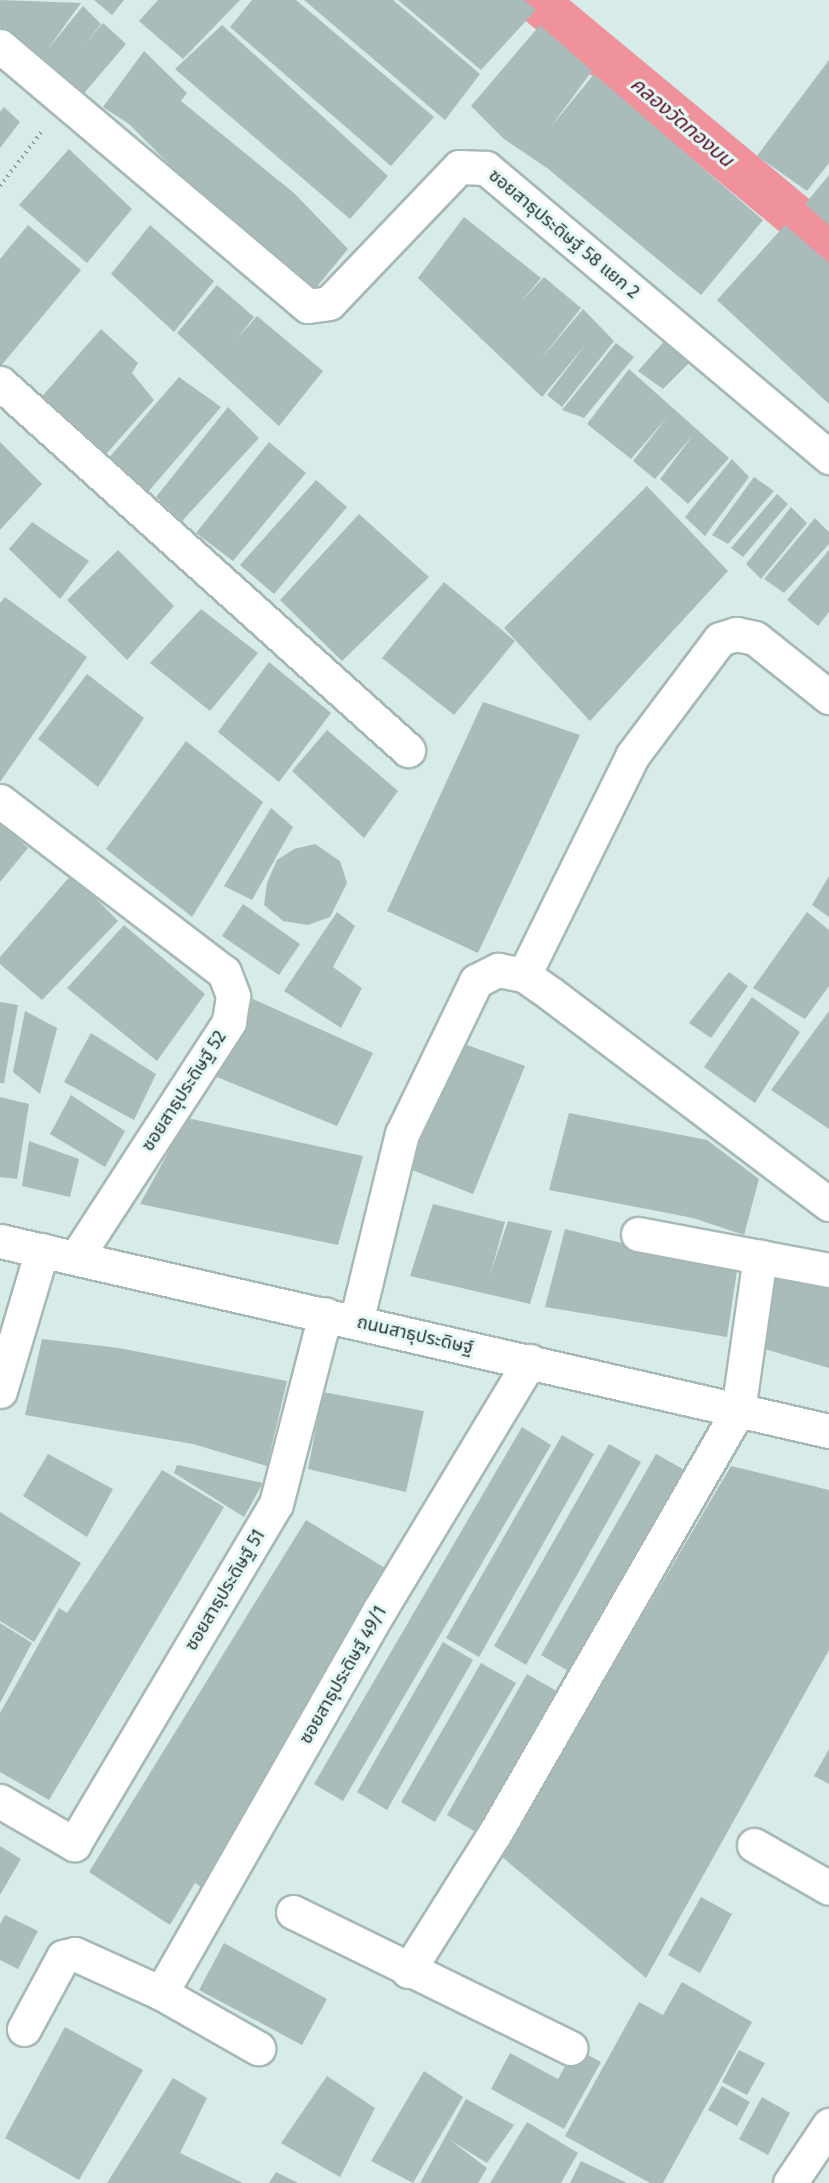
<!DOCTYPE html>
<meta charset="utf-8">
<style>
body{margin:0}
#map{position:relative;width:829px;height:2183px;overflow:hidden;background:#d7ebe9;font-family:"Fira Sans","Noto Sans Thai",sans-serif}
div>[style]{position:absolute}
[style*='--x']{left:calc(var(--x)*1px);top:calc(var(--y)*1px);width:calc(var(--w)*1px);rotate:calc(var(--a)*1deg)}
.canal>*{height:44px;margin:-22px;padding:0 22px;transform-origin:22px;border-radius:22px;background:#ef929b}
.building>*{inset:0;background:#a9bcba}
.path>*{height:4px;margin-top:-2px;transform-origin:0;background:repeating-linear-gradient(90deg,#8a9897 0 1.5px,transparent 0 6px)}
.roads{filter:drop-shadow(2px 0 #a6b9b7) drop-shadow(-2px 0 #a6b9b7) drop-shadow(0 2px #a6b9b7) drop-shadow(0 -2px #a6b9b7)}
.minor>*{height:33px;margin:-16.5px;padding:0 16.5px;transform-origin:16.5px;border-radius:16.5px;background:#fff}
.major>*{height:33px;margin:-16.5px;padding:0 16.5px;transform-origin:16.5px;border-radius:16.5px;background:#fff}
span{translate:-50% -50%;white-space:nowrap;text-align:center;line-height:1.15;-webkit-text-stroke:6px #e4f8f6;paint-order:stroke}
.street-label{font-size:18px;color:#28302f}
.water-label{font-size:20px;color:#5d0a1e;font-style:italic}
</style>
<div id="map">
<div class="canal">
<i style="--x:535;--y:0;--w:382;--a:39.7"></i>
</div>
<div class="building">
<i style="clip-path:polygon(0 0,81px 3px,47px 50px,83px 6px,101px 24px,84px 45px,103px 23px,126px 44px,80px 98px,0 27px)"></i>
<i style="clip-path:polygon(94px 0,124px 0,112px 15px)"></i>
<i style="clip-path:polygon(158px 0,240px 0,183px 59px,139px 21px)"></i>
<i style="clip-path:polygon(252px 0,296px 0,434px 117px,391px 166px,230px 27px)"></i>
<i style="clip-path:polygon(304px 0,393px 0,480px 74px,445px 120px)"></i>
<i style="clip-path:polygon(398px 0,524px 0,536px 10px,481px 70px)"></i>
<i style="clip-path:polygon(222px 25px,388px 176px,350px 219px,175px 69px)"></i>
<i style="clip-path:polygon(540px 25px,592px 71px,550px 128px,594px 74px,763px 220px,701px 295px,547px 168px,504px 139px,471px 106px)"></i>
<i style="clip-path:polygon(144px 51px,187px 93px,181px 101px,294px 193px,348px 249px,315px 289px,189px 184px,129px 124px,103px 107px)"></i>
<i style="clip-path:polygon(829px 60px,829px 163px,807px 191px,757px 156px)"></i>
<i style="clip-path:polygon(4px 107px,20px 122px,0 148px,0 112px)"></i>
<i style="clip-path:polygon(69px 149px,132px 209px,87px 263px,19px 205px)"></i>
<i style="clip-path:polygon(829px 175px,829px 225px,805px 204px)"></i>
<i style="clip-path:polygon(464px 217px,541px 278px,520px 303px,544px 277px,581px 308px,540px 360px,583px 309px,614px 341px,562px 407px,547px 395px,586px 344px,542px 397px,418px 278px)"></i>
<i style="clip-path:polygon(28px 225px,81px 270px,0 367px,0 259px)"></i>
<i style="clip-path:polygon(150px 225px,214px 281px,174px 332px,111px 274px)"></i>
<i style="clip-path:polygon(785px 225px,829px 263px,829px 404px,717px 300px)"></i>
<i style="clip-path:polygon(217px 285px,254px 317px,236px 340px,257px 316px,323px 371px,279px 426px,177px 333px)"></i>
<i style="clip-path:polygon(101px 329px,138px 363px,132px 373px,154px 400px,100px 461px,38px 401px)"></i>
<i style="clip-path:polygon(668px 337px,694px 358px,663px 389px,638px 371px)"></i>
<i style="clip-path:polygon(616px 343px,634px 357px,584px 418px,562px 410px)"></i>
<i style="clip-path:polygon(629px 369px,729px 458px,688px 504px,660px 479px,693px 435px,655px 479px,633px 461px,668px 416px,631px 459px,587px 424px)"></i>
<i style="clip-path:polygon(179px 377px,221px 407px,148px 492px,107px 460px)"></i>
<i style="clip-path:polygon(228px 407px,259px 438px,182px 521px,156px 497px)"></i>
<i style="clip-path:polygon(0 442px,42px 484px,0 530px)"></i>
<i style="clip-path:polygon(269px 442px,306px 473px,233px 561px,196px 533px)"></i>
<i style="clip-path:polygon(732px 459px,749px 477px,705px 536px,685px 517px)"></i>
<i style="clip-path:polygon(754px 477px,774px 491px,728px 544px,712px 535px)"></i>
<i style="clip-path:polygon(316px 480px,347px 507px,274px 594px,240px 565px)"></i>
<i style="clip-path:polygon(647px 486px,728px 571px,590px 721px,504px 628px)"></i>
<i style="clip-path:polygon(777px 494px,788px 504px,743px 557px,731px 548px)"></i>
<i style="clip-path:polygon(791px 507px,807px 523px,761px 579px,746px 564px)"></i>
<i style="clip-path:polygon(359px 514px,429px 577px,342px 661px,280px 600px)"></i>
<i style="clip-path:polygon(815px 518px,829px 532px,829px 544px,784px 593px,764px 579px)"></i>
<i style="clip-path:polygon(32px 522px,89px 561px,60px 599px,9px 549px)"></i>
<i style="clip-path:polygon(118px 550px,174px 606px,127px 660px,67px 600px)"></i>
<i style="clip-path:polygon(829px 550px,829px 612px,818px 626px,787px 600px)"></i>
<i style="clip-path:polygon(444px 582px,515px 641px,454px 715px,382px 658px)"></i>
<i style="clip-path:polygon(5px 597px,87px 657px,0 782px,0 603px)"></i>
<i style="clip-path:polygon(201px 609px,258px 653px,210px 711px,150px 663px)"></i>
<i style="clip-path:polygon(269px 662px,331px 713px,279px 782px,218px 732px)"></i>
<i style="clip-path:polygon(87px 674px,144px 718px,98px 787px,38px 739px)"></i>
<i style="clip-path:polygon(483px 702px,580px 735px,478px 953px,387px 911px)"></i>
<i style="clip-path:polygon(327px 730px,398px 791px,364px 838px,292px 771px)"></i>
<i style="clip-path:polygon(186px 741px,263px 802px,192px 917px,106px 849px)"></i>
<i style="clip-path:polygon(271px 808px,293px 827px,252px 900px,224px 886px)"></i>
<i style="clip-path:polygon(0 822px,28px 848px,0 882px)"></i>
<i style="clip-path:polygon(315px 844px,340px 861px,347px 883px,330px 917px,308px 925px,283px 921px,264px 905px,267px 883px,277px 860px,294px 849px)"></i>
<i style="clip-path:polygon(72px 874px,118px 921px,42px 1000px,0 964px,0 957px)"></i>
<i style="clip-path:polygon(829px 876px,829px 917px,812px 905px)"></i>
<i style="clip-path:polygon(243px 904px,300px 944px,279px 975px,222px 936px)"></i>
<i style="clip-path:polygon(337px 912px,355px 926px,333px 967px,362px 988px,341px 1028px,284px 991px)"></i>
<i style="clip-path:polygon(807px 912px,829px 930px,829px 986px,805px 1019px,753px 988px)"></i>
<i style="clip-path:polygon(124px 925px,205px 994px,157px 1061px,67px 988px)"></i>
<i style="clip-path:polygon(729px 972px,748px 986px,711px 1038px,689px 1023px)"></i>
<i style="clip-path:polygon(752px 997px,800px 1032px,755px 1103px,704px 1067px)"></i>
<i style="clip-path:polygon(253px 999px,373px 1053px,337px 1126px,212px 1075px)"></i>
<i style="clip-path:polygon(0 1002px,18px 1005px,4px 1083px,0 1083px)"></i>
<i style="clip-path:polygon(25px 1011px,57px 1028px,40px 1094px,13px 1072px)"></i>
<i style="clip-path:polygon(829px 1011px,829px 1129px,771px 1090px)"></i>
<i style="clip-path:polygon(91px 1033px,156px 1074px,134px 1120px,64px 1082px)"></i>
<i style="clip-path:polygon(456px 1041px,525px 1066px,473px 1194px,402px 1166px)"></i>
<i style="clip-path:polygon(71px 1095px,125px 1131px,105px 1167px,50px 1134px)"></i>
<i style="clip-path:polygon(0 1097px,29px 1104px,17px 1179px,0 1177px)"></i>
<i style="clip-path:polygon(569px 1113px,707px 1140px,759px 1179px,744px 1235px,693px 1218px,549px 1190px)"></i>
<i style="clip-path:polygon(187px 1118px,363px 1156px,338px 1245px,140px 1204px)"></i>
<i style="clip-path:polygon(29px 1141px,79px 1159px,70px 1197px,22px 1186px)"></i>
<i style="clip-path:polygon(433px 1204px,505px 1222px,490px 1275px,508px 1221px,552px 1231px,530px 1304px,410px 1276px)"></i>
<i style="clip-path:polygon(565px 1229px,662px 1253px,738px 1264px,727px 1337px,545px 1307px)"></i>
<i style="clip-path:polygon(773px 1275px,829px 1286px,829px 1368px,754px 1346px)"></i>
<i style="clip-path:polygon(42px 1339px,119px 1348px,287px 1381px,267px 1466px,193px 1444px,25px 1415px)"></i>
<i style="clip-path:polygon(323px 1392px,424px 1411px,406px 1492px,308px 1469px)"></i>
<i style="clip-path:polygon(522px 1427px,551px 1445px,343px 1801px,314px 1784px)"></i>
<i style="clip-path:polygon(562px 1435px,594px 1454px,479px 1657px,446px 1638px)"></i>
<i style="clip-path:polygon(609px 1444px,641px 1462px,526px 1665px,494px 1646px)"></i>
<i style="clip-path:polygon(48px 1454px,113px 1489px,87px 1537px,23px 1496px)"></i>
<i style="clip-path:polygon(656px 1454px,690px 1473px,575px 1675px,541px 1655px)"></i>
<i style="clip-path:polygon(177px 1465px,263px 1483px,244px 1517px,174px 1473px)"></i>
<i style="clip-path:polygon(731px 1466px,829px 1490px,829px 1650px,646px 1978px,501px 1856px)"></i>
<i style="clip-path:polygon(162px 1470px,224px 1507px,49px 1800px,0 1772px,0 1713px,59px 1608px,67px 1613px)"></i>
<i style="clip-path:polygon(0 1512px,81px 1563px,34px 1642px,0 1621px)"></i>
<i style="clip-path:polygon(306px 1520px,385px 1568px,205px 1890px,195px 1883px,170px 1925px,89px 1872px)"></i>
<i style="clip-path:polygon(0 1623px,32px 1643px,0 1703px)"></i>
<i style="clip-path:polygon(443px 1642px,473px 1660px,387px 1810px,357px 1792px)"></i>
<i style="clip-path:polygon(481px 1663px,516px 1683px,435px 1822px,401px 1802px)"></i>
<i style="clip-path:polygon(527px 1674px,560px 1693px,479px 1834px,447px 1815px)"></i>
<i style="clip-path:polygon(829px 1749px,829px 1784px,814px 1776px)"></i>
<i style="clip-path:polygon(0 1846px,21px 1859px,0 1895px)"></i>
<i style="clip-path:polygon(701px 1897px,732px 1914px,700px 1973px,668px 1955px)"></i>
<i style="clip-path:polygon(5px 1915px,38px 1931px,18px 1969px,0 1960px,0 1924px)"></i>
<i style="clip-path:polygon(224px 1943px,327px 1999px,302px 2045px,199px 1990px)"></i>
<i style="clip-path:polygon(682px 1982px,752px 2022px,663px 2183px,650px 2183px,565px 2136px,639px 2002px,663px 2015px)"></i>
<i style="clip-path:polygon(65px 2027px,143px 2070px,79px 2180px,5px 2138px)"></i>
<i style="clip-path:polygon(575px 2048px,601px 2062px,564px 2129px,491px 2089px,510px 2053px,558px 2079px)"></i>
<i style="clip-path:polygon(739px 2050px,765px 2063px,747px 2095px,722px 2082px)"></i>
<i style="clip-path:polygon(424px 2071px,463px 2097px,413px 2183px,371px 2161px)"></i>
<i style="clip-path:polygon(327px 2076px,375px 2108px,340px 2177px,281px 2143px)"></i>
<i style="clip-path:polygon(173px 2078px,207px 2098px,180px 2153px,243px 2183px,107px 2183px)"></i>
<i style="clip-path:polygon(722px 2086px,750px 2102px,737px 2126px,708px 2110px)"></i>
<i style="clip-path:polygon(762px 2097px,790px 2113px,768px 2155px,739px 2139px)"></i>
<i style="clip-path:polygon(466px 2099px,514px 2125px,487px 2163px,450px 2140px,487px 2168px,478px 2183px,420px 2183px)"></i>
<i style="clip-path:polygon(527px 2122px,578px 2153px,561px 2183px,490px 2183px)"></i>
<i style="clip-path:polygon(581px 2161px,627px 2183px,570px 2183px)"></i>
<i style="clip-path:polygon(276px 2172px,298px 2183px,269px 2183px)"></i>
</div>
<div class="path">
<i style="--x:0;--y:186;--w:71;--a:-52.5"></i>
</div>
<div class="roads">
<div class="minor">
<i style="--x:0;--y:46;--w:403;--a:40.2"></i>
<i style="--x:308;--y:306;--w:21;--a:-8"></i>
<i style="--x:329;--y:303;--w:188;--a:-46.3"></i>
<i style="--x:459;--y:167;--w:27;--a:2"></i>
<i style="--x:486;--y:168;--w:449;--a:40.1"></i>
<i style="--x:0;--y:383;--w:549;--a:41.97"></i>
<i style="--x:0;--y:801;--w:282;--a:37.4"></i>
<i style="--x:224;--y:972;--w:26;--a:69"></i>
<i style="--x:233;--y:996;--w:26;--a:99"></i>
<i style="--x:229;--y:1022;--w:281;--a:123"></i>
<i style="--x:524;--y:975;--w:244;--a:-63.7"></i>
<i style="--x:632;--y:756;--w:146;--a:-53.1"></i>
<i style="--x:720;--y:639;--w:17;--a:-17"></i>
<i style="--x:736;--y:634;--w:19;--a:12"></i>
<i style="--x:755;--y:638;--w:95;--a:38.6"></i>
<i style="--x:638;--y:1234;--w:194;--a:10.7"></i>
<i style="--x:356;--y:1322;--w:194;--a:-76.3"></i>
<i style="--x:402;--y:1134;--w:170;--a:-64.2"></i>
<i style="--x:476;--y:981;--w:25;--a:-27"></i>
<i style="--x:498;--y:970;--w:26;--a:11"></i>
<i style="--x:524;--y:975;--w:33;--a:35"></i>
<i style="--x:551;--y:994;--w:348;--a:37.1"></i>
<i style="--x:0;--y:1391;--w:147;--a:-73.4"></i>
<i style="--x:0;--y:1801;--w:86;--a:30.2"></i>
<i style="--x:74;--y:1844;--w:395;--a:-59.3"></i>
<i style="--x:276;--y:1504;--w:196;--a:-75.5"></i>
<i style="--x:754;--y:1845;--w:86;--a:29.8"></i>
<i style="--x:293;--y:1912;--w:309;--a:26.1"></i>
<i style="--x:408;--y:1971;--w:163;--a:-57.8"></i>
<i style="--x:495;--y:1833;--w:487;--a:-60.1"></i>
<i style="--x:738;--y:1411;--w:156;--a:-81.9"></i>
<i style="--x:161;--y:1993;--w:440;--a:-60.3"></i>
<i style="--x:379;--y:1611;--w:292;--a:-58.9"></i>
<i style="--x:24;--y:2029;--w:82;--a:-61.6"></i>
<i style="--x:63;--y:1957;--w:12;--a:-14"></i>
<i style="--x:75;--y:1954;--w:94;--a:24.4"></i>
<i style="--x:161;--y:1993;--w:112;--a:29.6"></i>
<i style="--x:790;--y:2183;--w:70;--a:-56.1"></i>
</div>
<div class="major">
<i style="--x:0;--y:1241;--w:850;--a:12.91"></i>
</div>
</div>
<div class="street-label">
<span style="left:564px;top:234px;rotate:40deg">ซอยสาธุประดิษฐ์ 58 แยก 2</span>
<span style="left:184px;top:1091px;rotate:-57deg">ซอยสาธุประดิษฐ์ 52</span>
<span style="left:415px;top:1335px;rotate:13deg">ถนนสาธุประดิษฐ์</span>
<span style="left:225px;top:1590px;rotate:-59deg">ซอยสาธุประดิษฐ์ 51</span>
<span style="left:343px;top:1675px;rotate:-60deg">ซอยสาธุประดิษฐ์ 49/1</span>
</div>
<div class="water-label">
<span style="left:682px;top:122px;rotate:40deg">คลองวัดทองบน</span>
</div>
</div>
